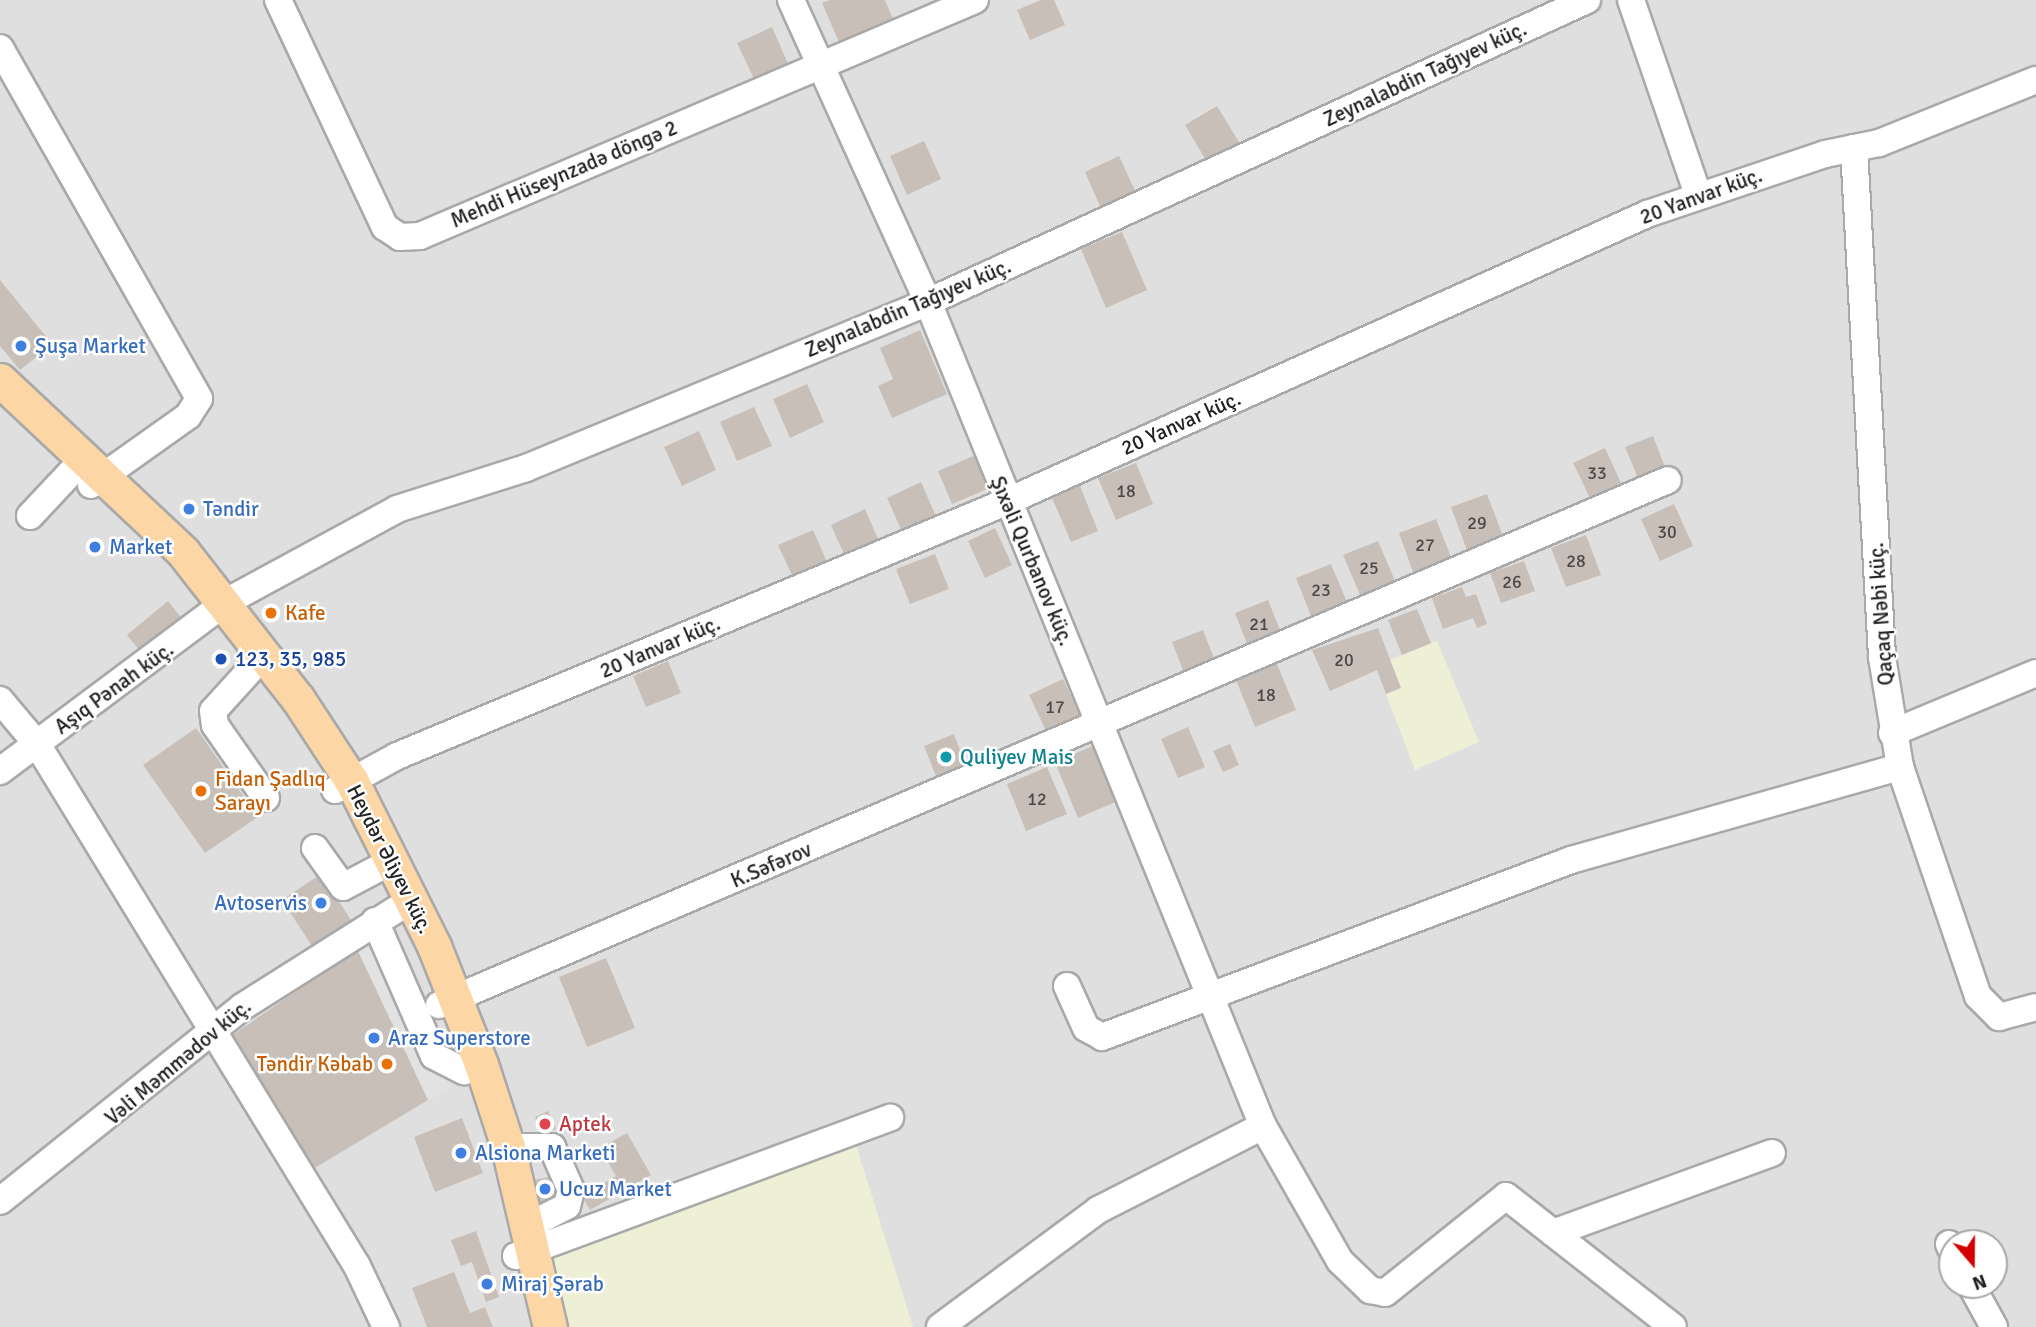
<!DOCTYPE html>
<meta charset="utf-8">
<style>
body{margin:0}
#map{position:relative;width:2036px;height:1327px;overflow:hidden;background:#f2efe9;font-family:Signika,sans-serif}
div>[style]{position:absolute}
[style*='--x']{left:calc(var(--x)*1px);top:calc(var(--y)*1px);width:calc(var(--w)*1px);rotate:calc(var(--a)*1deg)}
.residential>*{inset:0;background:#e0dfdf}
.farmland>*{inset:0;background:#eef0d5}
.parking>*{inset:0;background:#e2e2e2}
.building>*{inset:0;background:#c7bfb8}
.roads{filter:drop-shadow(2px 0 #a9a9a9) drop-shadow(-2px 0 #a9a9a9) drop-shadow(0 2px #a9a9a9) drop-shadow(0 -2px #a9a9a9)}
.minor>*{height:26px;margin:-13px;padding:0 13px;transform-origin:13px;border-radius:13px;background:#fff}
.major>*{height:33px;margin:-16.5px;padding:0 16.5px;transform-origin:16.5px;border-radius:16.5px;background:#fcd6a4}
.dots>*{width:19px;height:19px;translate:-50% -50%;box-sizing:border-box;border:4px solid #fff;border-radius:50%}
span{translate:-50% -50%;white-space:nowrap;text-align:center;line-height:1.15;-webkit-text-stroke:5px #fff;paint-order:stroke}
.number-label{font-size:18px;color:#4b4948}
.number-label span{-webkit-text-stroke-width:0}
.street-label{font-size:21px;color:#222}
.shop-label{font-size:21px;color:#366cbe}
.left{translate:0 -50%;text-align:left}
.right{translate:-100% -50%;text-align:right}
.food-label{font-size:21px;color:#c56008}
.transit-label{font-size:21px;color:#164399}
.culture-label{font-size:21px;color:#0d838f}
.health-label{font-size:21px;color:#be3a42}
.north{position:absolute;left:1938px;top:1229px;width:70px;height:70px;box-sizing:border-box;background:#fff;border:2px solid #a7a7a7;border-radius:50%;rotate:160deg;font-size:19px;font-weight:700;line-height:28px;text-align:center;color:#222}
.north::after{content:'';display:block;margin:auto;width:24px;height:32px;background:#d40000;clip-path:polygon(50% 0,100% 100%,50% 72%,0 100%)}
</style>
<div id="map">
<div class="residential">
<i style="clip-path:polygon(evenodd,0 0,2036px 0,2036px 1327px,0 1327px,0 0,1952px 1243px,1994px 1243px,1994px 1285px,1952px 1285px,1952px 1243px)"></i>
</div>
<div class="farmland">
<i style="clip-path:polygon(1437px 641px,1479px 742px,1415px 770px,1386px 694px,1401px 688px,1390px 660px)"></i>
<i style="clip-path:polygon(855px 1142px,913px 1327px,567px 1327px,553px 1257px)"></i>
</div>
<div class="parking">
<i style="clip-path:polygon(394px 925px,456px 1084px,428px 1100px,357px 949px)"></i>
</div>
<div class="building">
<i style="clip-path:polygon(830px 0,885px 0,893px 19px,839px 42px,822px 3px)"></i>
<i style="clip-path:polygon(1041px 0,1054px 0,1065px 25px,1030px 40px,1017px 10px)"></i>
<i style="clip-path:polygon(772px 27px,789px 66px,755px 81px,737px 43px)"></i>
<i style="clip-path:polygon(1217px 106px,1239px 142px,1207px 162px,1185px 125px)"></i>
<i style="clip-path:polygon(924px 141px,941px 179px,907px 195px,890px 156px)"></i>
<i style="clip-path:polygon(1119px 156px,1137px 195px,1102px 211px,1085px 172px)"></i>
<i style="clip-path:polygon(1122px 232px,1147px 290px,1106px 308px,1081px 249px)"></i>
<i style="clip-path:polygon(0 280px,52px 344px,20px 370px,0 346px)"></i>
<i style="clip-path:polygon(920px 330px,947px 394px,892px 418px,878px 386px,893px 379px,880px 348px)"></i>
<i style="clip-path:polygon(807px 384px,824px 422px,790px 438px,773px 399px)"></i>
<i style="clip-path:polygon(754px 407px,772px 446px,737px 461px,720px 422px)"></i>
<i style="clip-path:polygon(699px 431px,716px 470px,682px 486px,664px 447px)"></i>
<i style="clip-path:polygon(1653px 436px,1665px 467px,1638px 478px,1625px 447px)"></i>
<i style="clip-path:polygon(1605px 448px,1621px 483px,1590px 498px,1573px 463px)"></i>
<i style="clip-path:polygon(976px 455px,990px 488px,952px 504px,938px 471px)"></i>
<i style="clip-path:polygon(1136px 463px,1153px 504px,1116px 520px,1098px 478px)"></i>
<i style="clip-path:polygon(921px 482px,938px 521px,904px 536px,887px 498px)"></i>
<i style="clip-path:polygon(1080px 486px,1098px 531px,1071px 542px,1052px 498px)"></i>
<i style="clip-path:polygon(1487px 494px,1504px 539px,1468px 553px,1451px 507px)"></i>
<i style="clip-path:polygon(1674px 504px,1693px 546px,1660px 561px,1641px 519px)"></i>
<i style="clip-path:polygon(865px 509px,882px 548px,848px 563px,831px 525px)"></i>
<i style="clip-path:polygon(1436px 519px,1451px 557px,1413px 572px,1399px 533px)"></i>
<i style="clip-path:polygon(995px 528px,1012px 565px,985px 578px,968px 541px)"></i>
<i style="clip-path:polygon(813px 530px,830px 569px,796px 584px,778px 545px)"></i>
<i style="clip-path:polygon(1586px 535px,1601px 575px,1566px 587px,1551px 548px)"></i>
<i style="clip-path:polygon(1378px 541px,1395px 581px,1360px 595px,1343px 555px)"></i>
<i style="clip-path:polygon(935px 554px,949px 589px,910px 604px,896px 569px)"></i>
<i style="clip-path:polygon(1524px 561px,1535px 591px,1501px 603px,1490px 573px)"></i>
<i style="clip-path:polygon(1331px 564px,1347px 602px,1311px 616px,1296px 578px)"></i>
<i style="clip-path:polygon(1462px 587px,1466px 597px,1476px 594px,1487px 624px,1477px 628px,1473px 618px,1443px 629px,1432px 598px)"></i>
<i style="clip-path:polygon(1268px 600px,1282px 635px,1249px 649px,1235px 613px)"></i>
<i style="clip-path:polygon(168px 601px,186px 624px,145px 657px,127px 635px)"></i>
<i style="clip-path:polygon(1417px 609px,1431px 643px,1402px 655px,1388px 620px)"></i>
<i style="clip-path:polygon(1378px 628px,1401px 688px,1386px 694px,1377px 670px,1330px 691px,1312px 650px)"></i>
<i style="clip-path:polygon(1203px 630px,1217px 666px,1186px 678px,1172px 642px)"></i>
<i style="clip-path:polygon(668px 661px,681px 693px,646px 707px,633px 676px)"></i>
<i style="clip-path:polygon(1277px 664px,1296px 710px,1255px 727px,1236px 680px)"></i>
<i style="clip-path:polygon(1063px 679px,1082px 719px,1048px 735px,1029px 695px)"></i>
<i style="clip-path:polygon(1188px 727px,1205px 767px,1178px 778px,1161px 739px)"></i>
<i style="clip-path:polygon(196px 728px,258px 817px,205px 853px,143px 765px)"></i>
<i style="clip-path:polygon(954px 734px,967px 769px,938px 781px,924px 746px)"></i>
<i style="clip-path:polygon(1102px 742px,1125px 798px,1078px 818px,1055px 762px)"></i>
<i style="clip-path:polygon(1230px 744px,1239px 765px,1223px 772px,1213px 751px)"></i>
<i style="clip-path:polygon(1047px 767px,1067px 814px,1026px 831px,1007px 784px)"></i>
<i style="clip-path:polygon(321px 874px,353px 923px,314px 949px,282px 900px)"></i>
<i style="clip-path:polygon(357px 949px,428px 1100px,308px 1172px,230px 1037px)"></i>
<i style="clip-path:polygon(606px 958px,635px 1028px,587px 1047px,559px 977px)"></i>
<i style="clip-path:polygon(548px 1111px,556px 1129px,542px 1134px,535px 1117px)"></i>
<i style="clip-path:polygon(462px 1118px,483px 1173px,435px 1192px,414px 1137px)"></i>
<i style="clip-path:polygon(627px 1133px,651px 1175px,590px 1210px,582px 1196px,616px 1176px,600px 1148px)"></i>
<i style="clip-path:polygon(554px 1176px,559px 1199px,539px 1204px,533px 1180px)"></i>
<i style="clip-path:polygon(476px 1231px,499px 1297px,486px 1302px,472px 1262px,461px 1266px,451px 1240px)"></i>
<i style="clip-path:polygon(454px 1272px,470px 1313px,485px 1307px,493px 1327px,427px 1327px,412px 1288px)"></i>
</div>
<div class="roads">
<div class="minor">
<i style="--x:278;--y:0;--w:251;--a:64.8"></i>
<i style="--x:385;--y:227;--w:18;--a:34"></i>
<i style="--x:400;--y:237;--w:20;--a:-3"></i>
<i style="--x:420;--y:236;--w:603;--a:-23.04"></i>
<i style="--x:791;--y:0;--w:332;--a:65.6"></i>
<i style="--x:928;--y:302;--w:889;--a:67.88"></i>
<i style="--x:1263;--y:1126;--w:155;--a:60.3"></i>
<i style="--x:1340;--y:1261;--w:42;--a:44"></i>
<i style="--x:1370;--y:1290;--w:15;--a:11"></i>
<i style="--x:1385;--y:1293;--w:155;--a:-38.7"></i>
<i style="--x:1506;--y:1196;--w:212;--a:38.1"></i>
<i style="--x:1631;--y:0;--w:206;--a:71"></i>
<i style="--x:0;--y:48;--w:403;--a:60.4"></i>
<i style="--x:199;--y:399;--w:20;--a:123"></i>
<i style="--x:188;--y:416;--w:119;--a:144.6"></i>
<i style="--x:1854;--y:148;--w:510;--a:86.85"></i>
<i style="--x:1882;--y:657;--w:111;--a:80.7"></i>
<i style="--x:1900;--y:767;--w:242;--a:71.2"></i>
<i style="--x:1978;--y:996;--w:30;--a:45"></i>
<i style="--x:1999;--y:1017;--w:38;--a:-15"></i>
<i style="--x:30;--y:516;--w:64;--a:-46.9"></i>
<i style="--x:253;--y:667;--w:59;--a:132.3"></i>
<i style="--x:213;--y:711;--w:14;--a:82"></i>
<i style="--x:215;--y:725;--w:89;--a:55.1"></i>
<i style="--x:0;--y:700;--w:57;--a:49.9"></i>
<i style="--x:37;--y:744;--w:612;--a:58.49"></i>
<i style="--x:357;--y:1266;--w:68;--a:64.6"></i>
<i style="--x:1892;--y:733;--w:156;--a:-22.6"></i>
<i style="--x:0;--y:771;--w:282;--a:-36.8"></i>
<i style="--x:226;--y:602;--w:195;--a:-28.5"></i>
<i style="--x:397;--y:509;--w:135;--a:-17.6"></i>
<i style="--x:526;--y:468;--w:435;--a:-22.4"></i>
<i style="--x:928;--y:302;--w:725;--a:-24.62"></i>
<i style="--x:335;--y:790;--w:71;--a:-28.7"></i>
<i style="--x:397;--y:756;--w:660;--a:-22.64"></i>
<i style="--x:1006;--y:502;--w:703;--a:-24.19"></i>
<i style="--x:1647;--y:214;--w:188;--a:-18.6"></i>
<i style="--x:1825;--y:154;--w:55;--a:-11.5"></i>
<i style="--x:1879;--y:143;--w:169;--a:-21.9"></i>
<i style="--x:315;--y:848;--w:48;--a:54.3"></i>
<i style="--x:343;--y:887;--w:38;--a:-28"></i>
<i style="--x:375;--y:921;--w:147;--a:66.4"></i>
<i style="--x:434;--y:1056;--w:34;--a:27"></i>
<i style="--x:1067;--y:986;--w:46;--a:65.7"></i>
<i style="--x:1086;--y:1028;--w:18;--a:29"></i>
<i style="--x:1102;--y:1037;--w:501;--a:-20.68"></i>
<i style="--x:1571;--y:860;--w:342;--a:-15.8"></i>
<i style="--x:439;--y:1005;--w:1336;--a:-23.13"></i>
<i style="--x:508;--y:1147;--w:44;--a:0"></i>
<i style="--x:552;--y:1147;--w:47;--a:66.2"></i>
<i style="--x:571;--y:1190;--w:16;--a:104"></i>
<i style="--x:567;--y:1206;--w:44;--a:152.9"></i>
<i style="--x:0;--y:1201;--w:310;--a:-38.7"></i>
<i style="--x:242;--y:1007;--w:183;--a:-32.3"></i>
<i style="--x:1553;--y:1233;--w:233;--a:-20.1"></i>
<i style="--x:1949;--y:1244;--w:7;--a:63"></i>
<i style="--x:516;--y:1256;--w:399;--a:-20.3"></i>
<i style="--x:1971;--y:1285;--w:48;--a:61.3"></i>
<i style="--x:940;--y:1327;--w:197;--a:-36.5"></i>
<i style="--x:1098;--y:1210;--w:185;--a:-27"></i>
</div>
<div class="major">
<i style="--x:0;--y:380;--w:251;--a:43.2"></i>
<i style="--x:183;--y:552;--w:187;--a:52"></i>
<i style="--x:298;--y:699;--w:97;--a:56.8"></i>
<i style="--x:351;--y:780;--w:186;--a:63.4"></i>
<i style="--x:434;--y:946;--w:127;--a:68.3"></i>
<i style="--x:481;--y:1064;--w:87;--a:72"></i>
<i style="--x:508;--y:1147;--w:185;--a:76.9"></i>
</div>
</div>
<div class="dots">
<i style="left:21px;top:346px;background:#3f7fe0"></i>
<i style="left:189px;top:509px;background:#3f7fe0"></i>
<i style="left:95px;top:547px;background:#3f7fe0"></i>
<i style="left:271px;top:613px;background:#e8710a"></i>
<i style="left:221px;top:659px;background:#1a4fb4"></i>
<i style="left:946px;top:757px;background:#0f9aa8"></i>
<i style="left:201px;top:791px;background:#e8710a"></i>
<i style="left:321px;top:903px;background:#3f7fe0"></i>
<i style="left:374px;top:1038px;background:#3f7fe0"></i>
<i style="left:387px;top:1064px;background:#e8710a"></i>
<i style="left:545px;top:1124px;background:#e0444e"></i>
<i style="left:461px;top:1153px;background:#3f7fe0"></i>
<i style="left:545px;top:1189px;background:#3f7fe0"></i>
<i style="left:487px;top:1284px;background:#3f7fe0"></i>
</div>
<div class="number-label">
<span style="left:1597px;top:473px">33</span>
<span style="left:1126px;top:491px">18</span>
<span style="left:1477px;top:523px">29</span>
<span style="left:1667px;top:532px">30</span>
<span style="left:1425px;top:545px">27</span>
<span style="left:1576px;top:561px">28</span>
<span style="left:1369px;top:568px">25</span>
<span style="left:1512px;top:582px">26</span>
<span style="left:1321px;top:590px">23</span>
<span style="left:1259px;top:624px">21</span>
<span style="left:1344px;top:660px">20</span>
<span style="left:1266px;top:695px">18</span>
<span style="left:1055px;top:707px">17</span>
<span style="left:1037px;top:799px">12</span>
</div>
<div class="street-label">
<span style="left:1425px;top:74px;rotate:-25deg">Zeynalabdin Tağıyev küç.</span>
<span style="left:564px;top:174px;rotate:-23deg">Mehdi Hüseynzadə döngə 2</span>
<span style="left:1701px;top:196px;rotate:-20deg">20 Yanvar küç.</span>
<span style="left:908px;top:308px;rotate:-23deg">Zeynalabdin Tağıyev küç.</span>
<span style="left:1181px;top:423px;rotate:-24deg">20 Yanvar küç.</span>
<span style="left:1032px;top:561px;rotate:67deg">Şıxəli Qurbanov küç.</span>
<span style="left:1881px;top:614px;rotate:-94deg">Qaçaq Nəbi küç.</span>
<span style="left:660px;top:647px;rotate:-23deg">20 Yanvar küç.</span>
<span style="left:114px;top:688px;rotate:-36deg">Aşıq Pənah küç.</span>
<span style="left:390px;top:859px;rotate:63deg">Heydər Əliyev küç.</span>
<span style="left:771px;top:865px;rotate:-23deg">K.Səfərov</span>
<span style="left:178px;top:1062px;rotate:-40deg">Vəli Məmmədov küç.</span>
</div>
<div class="shop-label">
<span class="left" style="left:35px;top:346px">Şuşa Market</span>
<span class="left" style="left:203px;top:509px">Təndir</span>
<span class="left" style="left:109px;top:547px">Market</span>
<span class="right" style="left:307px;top:903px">Avtoservis</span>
<span class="left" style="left:388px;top:1038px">Araz Superstore</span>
<span class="left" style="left:475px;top:1153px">Alsiona Marketi</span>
<span class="left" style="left:559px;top:1189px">Ucuz Market</span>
<span class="left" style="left:501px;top:1284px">Miraj Şərab</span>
</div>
<div class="food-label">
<span class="left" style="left:285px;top:613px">Kafe</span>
<span class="left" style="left:215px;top:791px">Fidan Şadlıq<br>Sarayı</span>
<span class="right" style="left:373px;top:1064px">Təndir Kəbab</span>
</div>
<div class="transit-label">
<span class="left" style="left:235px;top:659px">123, 35, 985</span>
</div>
<div class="culture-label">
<span class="left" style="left:960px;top:757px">Quliyev Mais</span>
</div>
<div class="health-label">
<span class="left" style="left:559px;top:1124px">Aptek</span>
</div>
<div class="north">N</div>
</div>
